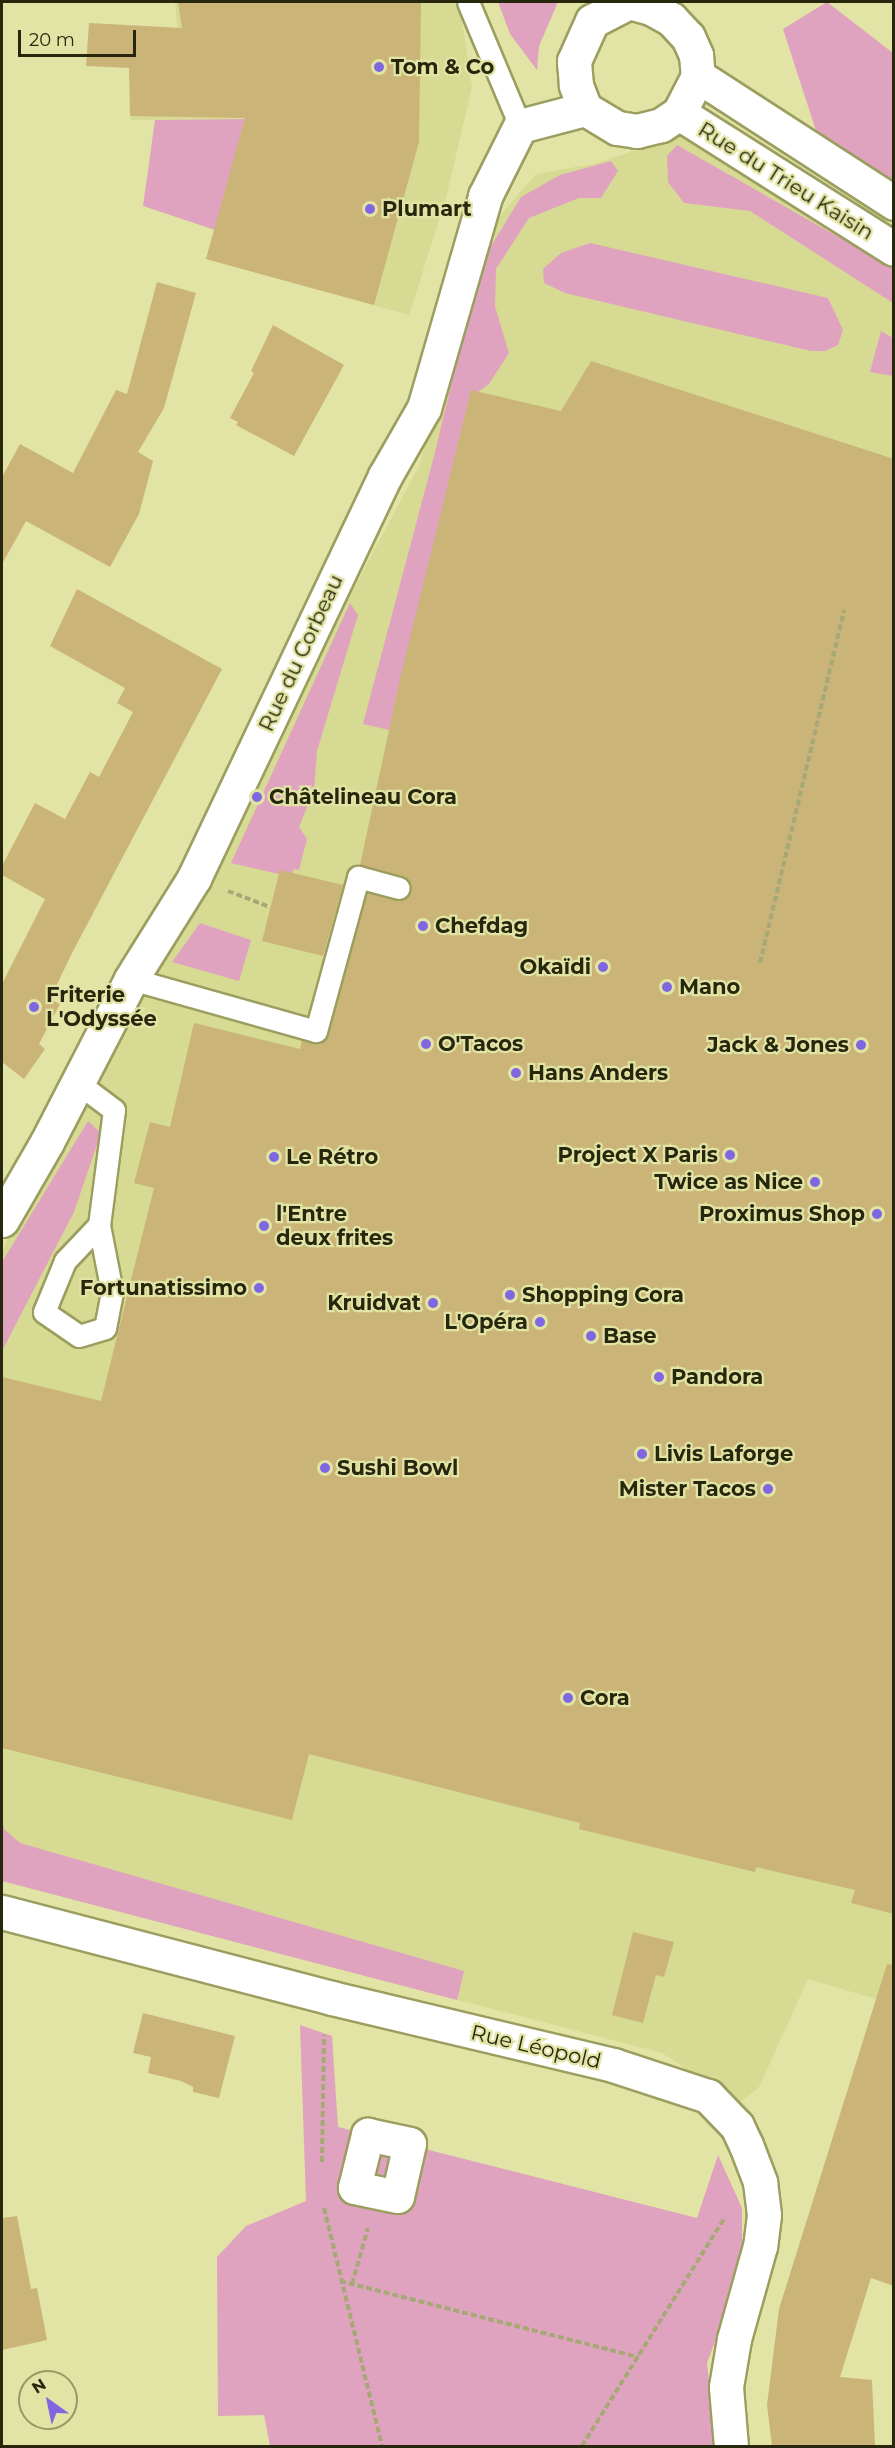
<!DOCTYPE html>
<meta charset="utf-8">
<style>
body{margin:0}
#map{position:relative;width:895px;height:2448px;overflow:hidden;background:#e1e4a4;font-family:Montserrat,sans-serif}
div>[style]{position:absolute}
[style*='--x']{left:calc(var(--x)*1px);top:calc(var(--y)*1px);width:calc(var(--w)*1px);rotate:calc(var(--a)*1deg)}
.built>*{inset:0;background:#d7da92}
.green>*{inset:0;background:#e0a3bf}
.building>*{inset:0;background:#cab478}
.path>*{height:4px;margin-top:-2px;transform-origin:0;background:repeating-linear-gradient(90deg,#a6a875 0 6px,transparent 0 9px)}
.roads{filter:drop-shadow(2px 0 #9c9e60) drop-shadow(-2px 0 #9c9e60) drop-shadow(0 2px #9c9e60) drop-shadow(0 -2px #9c9e60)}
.service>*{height:21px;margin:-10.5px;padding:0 10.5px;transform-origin:10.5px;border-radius:10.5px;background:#fff}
.pedestrian>*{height:32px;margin:-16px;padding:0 16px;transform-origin:16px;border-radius:16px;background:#fff}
.minor>*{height:33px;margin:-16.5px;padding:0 16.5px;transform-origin:16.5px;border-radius:16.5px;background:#fff}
.tertiary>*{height:33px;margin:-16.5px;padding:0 16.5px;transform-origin:16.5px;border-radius:16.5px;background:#fff}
.secondary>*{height:33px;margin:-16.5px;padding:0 16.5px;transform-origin:16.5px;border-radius:16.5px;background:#fff}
.dots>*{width:16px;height:16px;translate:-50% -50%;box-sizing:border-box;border:3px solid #e1e4a4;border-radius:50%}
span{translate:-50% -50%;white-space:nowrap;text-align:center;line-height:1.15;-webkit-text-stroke:4.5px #e1e4a4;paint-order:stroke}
.poi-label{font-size:21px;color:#27270e;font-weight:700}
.left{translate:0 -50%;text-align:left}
.right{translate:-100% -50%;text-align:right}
.street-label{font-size:21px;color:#27270e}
.frame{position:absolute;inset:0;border:3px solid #27270e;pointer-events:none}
.north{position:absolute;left:18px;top:2370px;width:60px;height:60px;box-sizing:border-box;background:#e1e4a4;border:2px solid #979868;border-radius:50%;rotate:327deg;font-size:16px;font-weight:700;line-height:24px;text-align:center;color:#27270e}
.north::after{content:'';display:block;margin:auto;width:21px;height:27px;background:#8166e1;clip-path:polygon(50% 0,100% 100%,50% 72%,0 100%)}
.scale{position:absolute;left:18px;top:30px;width:118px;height:27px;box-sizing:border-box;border:3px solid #27270e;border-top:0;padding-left:8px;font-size:18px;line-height:21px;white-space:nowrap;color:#27270e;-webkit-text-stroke:4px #e1e4a4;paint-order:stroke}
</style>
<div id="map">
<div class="built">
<i style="clip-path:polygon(175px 2px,453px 2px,462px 20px,472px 87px,446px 198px,409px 315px,206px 259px,245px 119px,131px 120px,134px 35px,178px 31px)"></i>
<i style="clip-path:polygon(684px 135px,893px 262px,893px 2004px,808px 1979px,759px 2087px,739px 2104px,662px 2053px,2px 1881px,2px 1251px,419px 466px,485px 233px,536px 174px,593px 164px)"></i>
</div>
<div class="green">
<i style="clip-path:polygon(498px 2px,558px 2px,539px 46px,537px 70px,510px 34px)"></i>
<i style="clip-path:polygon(827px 2px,893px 53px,893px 184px,819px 140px,783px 29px)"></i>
<i style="clip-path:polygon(245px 119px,215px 230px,143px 206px,155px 120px)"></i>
<i style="clip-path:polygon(677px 145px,893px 268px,893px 303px,750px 211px,684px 203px,668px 182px,667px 156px)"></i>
<i style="clip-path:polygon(611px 161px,618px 171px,601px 198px,579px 198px,529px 218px,496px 269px,495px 306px,509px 353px,489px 384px,478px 392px,471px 391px,389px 730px,363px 724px,434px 456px,480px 264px,521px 197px,560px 175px)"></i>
<i style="clip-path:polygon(590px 243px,828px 298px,843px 330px,838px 345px,825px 351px,811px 351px,565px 293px,544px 283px,543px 269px,561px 253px)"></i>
<i style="clip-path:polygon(881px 331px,893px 338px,893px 376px,870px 372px)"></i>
<i style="clip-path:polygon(350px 603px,358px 615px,317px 751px,314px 790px,299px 827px,307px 839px,299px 870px,294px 869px,291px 877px,231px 863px)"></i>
<i style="clip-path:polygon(200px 923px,251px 940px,239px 981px,172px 962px)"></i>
<i style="clip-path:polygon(88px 1121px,101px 1133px,74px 1212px,2px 1351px,2px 1262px)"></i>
<i style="clip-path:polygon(2px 1813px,4px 1829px,20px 1843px,464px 1971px,457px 2000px,2px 1881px)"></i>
<i style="clip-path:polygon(300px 2025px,332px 2036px,338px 2127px,697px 2218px,718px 2155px,742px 2208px,742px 2271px,707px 2363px,716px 2446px,270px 2446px,264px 2415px,218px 2416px,217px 2257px,246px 2226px,306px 2201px)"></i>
</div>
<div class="building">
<i style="clip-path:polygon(178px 2px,421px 2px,419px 142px,374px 305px,206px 259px,245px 118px,130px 116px,129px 68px,86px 66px,89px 23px,182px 28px)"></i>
<i style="clip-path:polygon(157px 282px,196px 293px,164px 408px,138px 452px,153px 461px,139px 514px,110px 567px,26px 521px,2px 564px,2px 477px,20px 444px,73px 473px,116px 390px,127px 394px)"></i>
<i style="clip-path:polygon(273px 325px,344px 365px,294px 456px,236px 425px,238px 422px,230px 418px,254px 373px,251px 371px)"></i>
<i style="clip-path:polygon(591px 361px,894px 459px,894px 1914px,851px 1903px,855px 1890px,756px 1867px,755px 1872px,579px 1829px,580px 1823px,309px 1754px,292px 1820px,2px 1748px,2px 1377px,101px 1401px,154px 1188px,134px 1183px,150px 1122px,170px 1127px,194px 1023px,300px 1049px,302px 1040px,319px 1043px,328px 1035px,367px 893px,402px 900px,411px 891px,408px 879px,403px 876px,360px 865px,400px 679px,471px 390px,561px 411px)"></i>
<i style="clip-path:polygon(77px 589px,222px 669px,71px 955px,50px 999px,60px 1004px,39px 1044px,45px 1049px,24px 1079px,2px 1062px,2px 984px,45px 899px,2px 875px,2px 866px,35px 803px,65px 819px,90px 772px,99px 777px,133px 712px,117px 703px,125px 688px,50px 646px)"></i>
<i style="clip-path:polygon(280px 870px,343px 885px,323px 956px,262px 941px)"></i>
<i style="clip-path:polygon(633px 1932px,674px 1942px,664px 1977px,656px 1975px,643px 2023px,612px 2015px)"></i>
<i style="clip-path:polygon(887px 1964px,894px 1965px,894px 2286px,871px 2278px,840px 2377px,872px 2380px,875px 2446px,772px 2446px,767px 2405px,779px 2309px)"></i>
<i style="clip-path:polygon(143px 2013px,235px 2036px,219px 2098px,193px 2092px,193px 2087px,181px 2081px,148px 2073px,151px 2057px,133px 2053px)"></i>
<i style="clip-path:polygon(17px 2216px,31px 2289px,37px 2288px,47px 2340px,2px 2350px,2px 2218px)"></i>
</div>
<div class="path">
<i style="--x:228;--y:891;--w:45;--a:20.9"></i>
<i style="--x:760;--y:963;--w:363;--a:-76.6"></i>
<i style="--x:322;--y:2162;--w:127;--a:-89.1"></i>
<i style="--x:324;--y:2208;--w:245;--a:76.3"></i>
<i style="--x:340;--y:2281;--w:308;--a:14.3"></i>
<i style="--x:352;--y:2284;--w:58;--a:-74.1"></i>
<i style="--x:582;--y:2446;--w:270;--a:-58"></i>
</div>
<div class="roads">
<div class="service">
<i style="--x:468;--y:2;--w:134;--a:67.2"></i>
<i style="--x:131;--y:979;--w:192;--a:15.7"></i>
<i style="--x:316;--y:1031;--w:160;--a:-74.7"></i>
<i style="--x:358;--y:877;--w:42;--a:15"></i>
<i style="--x:78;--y:1083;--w:45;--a:36.9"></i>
<i style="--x:114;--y:1110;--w:116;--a:97.4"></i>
<i style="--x:99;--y:1225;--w:50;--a:133.4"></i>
<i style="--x:65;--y:1261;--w:55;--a:112.4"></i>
<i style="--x:44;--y:1312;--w:42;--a:34.4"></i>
<i style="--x:79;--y:1336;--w:27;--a:-17"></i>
<i style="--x:105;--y:1328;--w:37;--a:-79"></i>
<i style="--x:112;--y:1292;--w:68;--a:-101"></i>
</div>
<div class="pedestrian">
<i style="--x:368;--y:2135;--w:43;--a:12.1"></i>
<i style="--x:410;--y:2144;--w:54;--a:102.8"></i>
<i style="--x:398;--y:2197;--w:44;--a:-168.2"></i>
<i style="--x:355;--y:2188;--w:55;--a:-76.2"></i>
</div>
<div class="minor">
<i style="--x:2;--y:1912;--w:341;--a:14.6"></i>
<i style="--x:332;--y:1998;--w:289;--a:13.4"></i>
<i style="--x:613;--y:2065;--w:100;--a:18.1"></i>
<i style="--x:708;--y:2096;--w:42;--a:46"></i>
<i style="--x:737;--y:2126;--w:21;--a:65"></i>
<i style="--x:746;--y:2145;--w:40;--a:69"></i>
<i style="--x:760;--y:2182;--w:33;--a:83"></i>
<i style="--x:764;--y:2215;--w:31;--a:97"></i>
<i style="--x:760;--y:2246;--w:97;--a:105.6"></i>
<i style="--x:734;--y:2339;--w:49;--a:99.5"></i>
<i style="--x:726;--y:2387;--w:59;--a:85.2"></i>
</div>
<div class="tertiary">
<i style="--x:2;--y:1220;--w:90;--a:-60"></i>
<i style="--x:47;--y:1142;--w:183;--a:-62.7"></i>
<i style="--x:131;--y:979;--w:119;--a:-58"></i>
<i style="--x:194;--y:878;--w:445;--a:-64.6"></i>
<i style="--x:385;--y:476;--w:78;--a:-60.2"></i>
<i style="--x:424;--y:408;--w:221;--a:-73.9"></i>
<i style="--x:485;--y:196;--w:78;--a:-63.4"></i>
<i style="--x:520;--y:126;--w:67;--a:-14.7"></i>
</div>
<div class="secondary">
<i style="--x:629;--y:2;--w:23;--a:15"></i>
<i style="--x:651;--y:8;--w:23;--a:29"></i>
<i style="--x:671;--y:19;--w:25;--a:47"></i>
<i style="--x:688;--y:37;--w:20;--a:66"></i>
<i style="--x:696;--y:55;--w:21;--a:85"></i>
<i style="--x:698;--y:76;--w:42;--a:117.2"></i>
<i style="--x:679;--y:113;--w:22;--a:146"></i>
<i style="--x:661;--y:125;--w:25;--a:166"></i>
<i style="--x:637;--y:131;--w:20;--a:-171"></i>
<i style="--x:617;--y:128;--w:37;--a:-149"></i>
<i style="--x:585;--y:109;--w:26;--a:-111"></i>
<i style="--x:576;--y:85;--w:24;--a:-95"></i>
<i style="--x:574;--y:61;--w:44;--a:-65.8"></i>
<i style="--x:592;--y:21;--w:42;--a:-27.2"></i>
<i style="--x:698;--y:76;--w:234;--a:32.9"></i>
<i style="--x:679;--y:113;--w:254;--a:32.3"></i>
</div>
</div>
<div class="dots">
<i style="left:379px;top:67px;background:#8166e1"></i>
<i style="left:370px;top:209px;background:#8166e1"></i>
<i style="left:257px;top:797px;background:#8166e1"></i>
<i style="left:423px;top:926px;background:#8166e1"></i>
<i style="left:603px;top:967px;background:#8166e1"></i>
<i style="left:667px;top:987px;background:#8166e1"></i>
<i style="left:34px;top:1007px;background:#8166e1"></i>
<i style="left:426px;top:1044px;background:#8166e1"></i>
<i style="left:861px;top:1045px;background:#8166e1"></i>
<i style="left:516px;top:1073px;background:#8166e1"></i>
<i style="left:730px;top:1155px;background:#8166e1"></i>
<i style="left:274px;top:1157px;background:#8166e1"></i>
<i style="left:815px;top:1182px;background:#8166e1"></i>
<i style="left:877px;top:1214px;background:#8166e1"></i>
<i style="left:264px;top:1226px;background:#8166e1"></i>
<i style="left:259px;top:1288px;background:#8166e1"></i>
<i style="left:510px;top:1295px;background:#8166e1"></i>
<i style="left:433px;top:1303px;background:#8166e1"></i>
<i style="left:540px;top:1322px;background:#8166e1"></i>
<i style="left:591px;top:1336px;background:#8166e1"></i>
<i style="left:659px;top:1377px;background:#8166e1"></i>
<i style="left:642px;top:1454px;background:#8166e1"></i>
<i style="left:325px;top:1468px;background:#8166e1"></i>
<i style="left:768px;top:1489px;background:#8166e1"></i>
<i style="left:568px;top:1698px;background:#8166e1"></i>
</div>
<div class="poi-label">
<span class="left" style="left:391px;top:67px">Tom &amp; Co</span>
<span class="left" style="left:382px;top:209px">Plumart</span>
<span class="left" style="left:269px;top:797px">Châtelineau Cora</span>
<span class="left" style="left:435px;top:926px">Chefdag</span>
<span class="right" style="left:591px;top:967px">Okaïdi</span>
<span class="left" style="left:679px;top:987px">Mano</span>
<span class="left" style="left:46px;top:1007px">Friterie<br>L'Odyssée</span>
<span class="left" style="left:438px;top:1044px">O'Tacos</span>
<span class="right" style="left:849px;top:1045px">Jack &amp; Jones</span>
<span class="left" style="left:528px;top:1073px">Hans Anders</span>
<span class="right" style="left:718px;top:1155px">Project X Paris</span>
<span class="left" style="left:286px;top:1157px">Le Rétro</span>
<span class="right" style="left:803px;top:1182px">Twice as Nice</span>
<span class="left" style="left:276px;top:1226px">l'Entre<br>deux frites</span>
<span class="right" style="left:865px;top:1214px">Proximus Shop</span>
<span class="right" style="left:247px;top:1288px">Fortunatissimo</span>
<span class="left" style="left:522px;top:1295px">Shopping Cora</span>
<span class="right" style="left:421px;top:1303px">Kruidvat</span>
<span class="right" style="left:528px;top:1322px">L'Opéra</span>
<span class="left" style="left:603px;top:1336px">Base</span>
<span class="left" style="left:671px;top:1377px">Pandora</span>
<span class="left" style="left:654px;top:1454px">Livis Laforge</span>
<span class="left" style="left:337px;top:1468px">Sushi Bowl</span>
<span class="right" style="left:756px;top:1489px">Mister Tacos</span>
<span class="left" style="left:580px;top:1698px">Cora</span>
</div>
<div class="street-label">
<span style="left:786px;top:181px;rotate:32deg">Rue du Trieu Kaisin</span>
<span style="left:301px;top:653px;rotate:-65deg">Rue du Corbeau</span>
<span style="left:536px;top:2047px;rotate:13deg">Rue Léopold</span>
</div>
<div class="frame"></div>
<div class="north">N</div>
<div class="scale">20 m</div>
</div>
